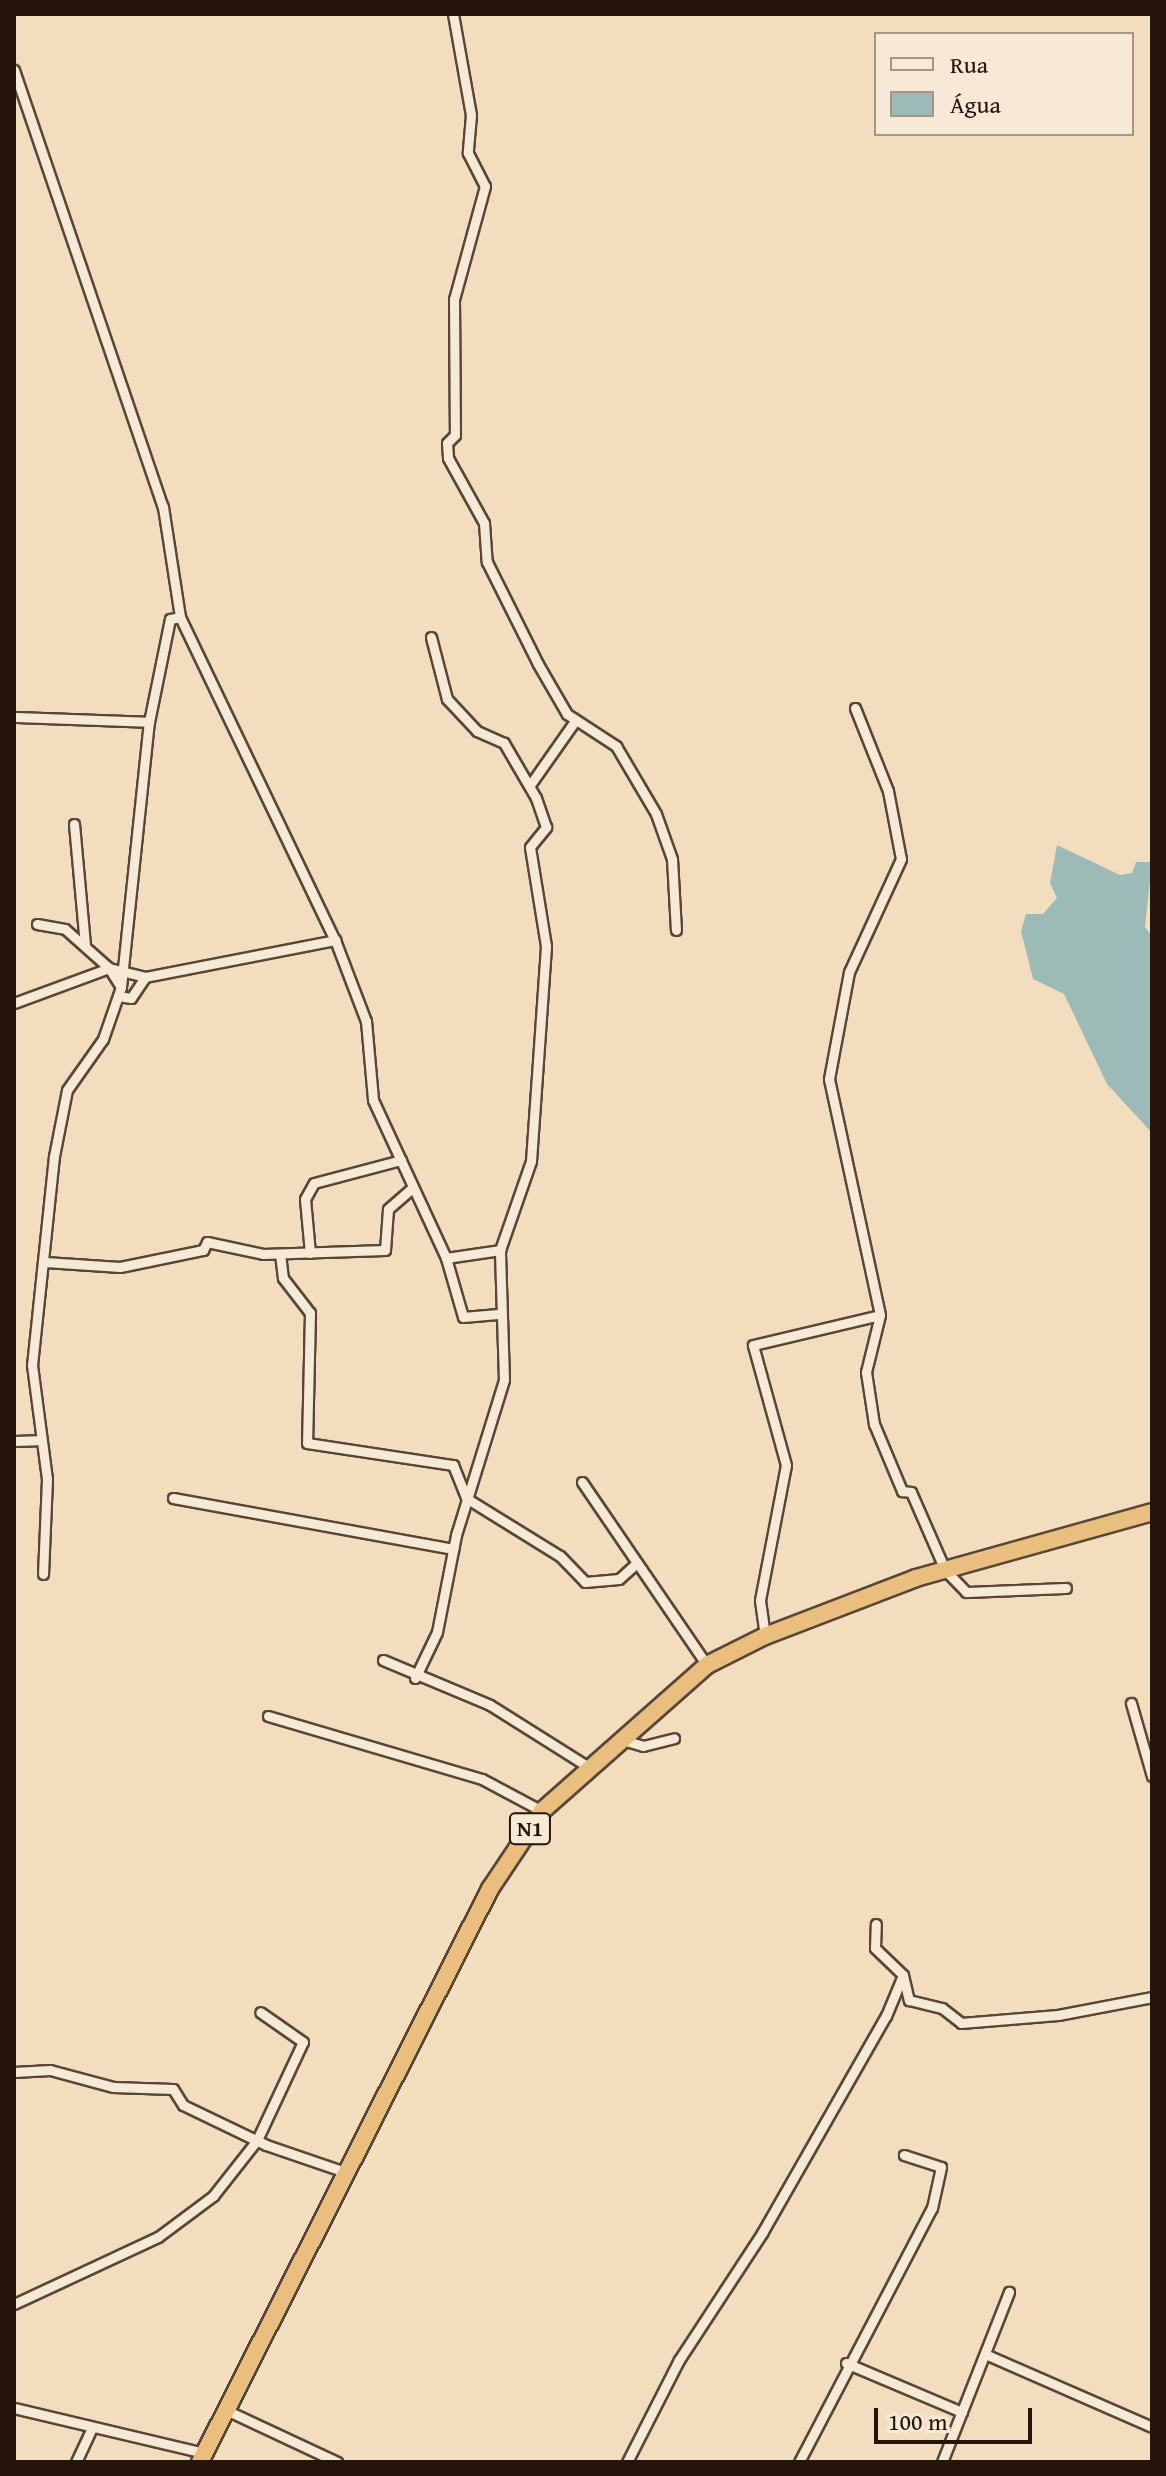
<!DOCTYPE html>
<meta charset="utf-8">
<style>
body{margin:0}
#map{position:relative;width:1166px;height:2476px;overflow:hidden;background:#f2ddbe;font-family:"Gentium Book Plus",serif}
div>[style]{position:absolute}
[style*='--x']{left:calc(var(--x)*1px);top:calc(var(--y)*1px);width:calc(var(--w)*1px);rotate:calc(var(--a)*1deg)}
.water>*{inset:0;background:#9cbbb6}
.roads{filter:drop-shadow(2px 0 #584637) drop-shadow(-2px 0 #584637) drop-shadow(0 2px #584637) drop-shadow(0 -2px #584637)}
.street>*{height:9px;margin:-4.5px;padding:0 4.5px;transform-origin:4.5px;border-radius:4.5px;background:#f7e9d5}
.highway>*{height:16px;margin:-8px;padding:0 8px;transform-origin:8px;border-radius:8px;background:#e9be7f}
span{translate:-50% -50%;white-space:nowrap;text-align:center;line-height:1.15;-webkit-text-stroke:6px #f7e9d5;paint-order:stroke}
.shield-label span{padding:2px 6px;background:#f7e9d5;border:2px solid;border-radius:6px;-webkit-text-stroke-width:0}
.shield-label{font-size:22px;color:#25140a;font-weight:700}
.frame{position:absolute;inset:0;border:16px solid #25140a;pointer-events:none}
.legend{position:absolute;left:874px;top:32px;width:260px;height:104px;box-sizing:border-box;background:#f7e9d5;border:2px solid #a39484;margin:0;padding:10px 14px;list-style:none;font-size:24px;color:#25140a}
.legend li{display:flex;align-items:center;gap:16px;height:40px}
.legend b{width:40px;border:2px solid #a39484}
.scale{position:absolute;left:874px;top:2408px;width:158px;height:36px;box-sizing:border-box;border:4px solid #25140a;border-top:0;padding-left:10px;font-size:24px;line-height:28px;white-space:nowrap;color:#25140a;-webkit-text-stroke:6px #f7e9d5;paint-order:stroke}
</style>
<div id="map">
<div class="water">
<i style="clip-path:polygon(1057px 845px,1120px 875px,1132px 873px,1136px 862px,1152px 862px,1145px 927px,1152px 936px,1152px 1133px,1107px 1084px,1064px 994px,1033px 979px,1021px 931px,1026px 914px,1043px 914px,1057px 898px,1050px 883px)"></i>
</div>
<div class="roads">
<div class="street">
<i style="--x:453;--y:14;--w:103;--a:79.9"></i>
<i style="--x:471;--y:115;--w:38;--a:95"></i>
<i style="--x:468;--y:153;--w:37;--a:63"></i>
<i style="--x:485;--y:186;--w:117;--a:105.3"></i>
<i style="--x:454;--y:299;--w:136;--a:89.6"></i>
<i style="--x:455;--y:435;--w:11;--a:135"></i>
<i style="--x:447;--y:443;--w:15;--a:86"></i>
<i style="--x:448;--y:458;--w:74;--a:61"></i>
<i style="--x:484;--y:523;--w:39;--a:86"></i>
<i style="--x:487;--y:562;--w:114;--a:63.4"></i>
<i style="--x:538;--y:664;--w:58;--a:59.9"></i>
<i style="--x:567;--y:714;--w:59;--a:33.1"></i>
<i style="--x:616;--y:746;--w:79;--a:59.5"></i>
<i style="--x:656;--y:814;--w:48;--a:70.4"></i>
<i style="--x:672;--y:859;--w:71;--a:86.8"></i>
<i style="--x:14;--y:70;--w:462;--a:71.2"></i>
<i style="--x:163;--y:507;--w:111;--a:81.2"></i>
<i style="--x:855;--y:708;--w:89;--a:68.3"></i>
<i style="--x:888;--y:791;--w:69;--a:79.2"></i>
<i style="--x:901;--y:859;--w:124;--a:114.7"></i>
<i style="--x:849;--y:972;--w:109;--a:100.6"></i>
<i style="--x:829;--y:1079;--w:241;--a:77.8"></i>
<i style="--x:880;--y:1315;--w:59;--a:103.8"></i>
<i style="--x:866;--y:1372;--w:53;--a:81.3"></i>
<i style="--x:874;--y:1424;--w:73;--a:67.3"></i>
<i style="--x:902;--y:1491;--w:9;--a:6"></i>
<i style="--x:911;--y:1492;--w:85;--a:66.4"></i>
<i style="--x:945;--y:1570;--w:30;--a:46"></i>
<i style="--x:966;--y:1592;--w:100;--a:-2.3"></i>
<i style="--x:14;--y:717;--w:135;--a:2.1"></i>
<i style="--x:530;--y:785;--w:78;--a:-54.9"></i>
<i style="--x:74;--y:824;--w:122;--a:84.8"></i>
<i style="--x:37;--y:924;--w:28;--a:10"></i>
<i style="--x:65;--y:929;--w:59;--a:41.6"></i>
<i style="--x:109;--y:968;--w:37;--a:14"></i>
<i style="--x:145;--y:977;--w:194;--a:-11"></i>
<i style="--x:121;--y:987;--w:266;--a:-84"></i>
<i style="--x:149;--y:722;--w:105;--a:-78.5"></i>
<i style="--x:170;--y:619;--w:10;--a:-11"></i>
<i style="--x:180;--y:617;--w:358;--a:64.4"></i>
<i style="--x:335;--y:940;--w:87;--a:69.1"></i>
<i style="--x:366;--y:1021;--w:79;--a:84.9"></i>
<i style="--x:373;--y:1100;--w:174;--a:65.2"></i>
<i style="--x:446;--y:1258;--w:61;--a:73.9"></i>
<i style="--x:463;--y:1317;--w:35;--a:-5"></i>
<i style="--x:118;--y:996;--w:13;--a:9"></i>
<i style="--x:131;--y:998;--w:25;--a:-56"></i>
<i style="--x:14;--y:1003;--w:101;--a:-20.2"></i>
<i style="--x:109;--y:968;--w:22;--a:58"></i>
<i style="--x:121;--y:987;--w:55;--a:109.1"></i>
<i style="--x:103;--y:1039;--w:62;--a:125.2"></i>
<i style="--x:67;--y:1090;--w:67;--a:101.1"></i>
<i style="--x:54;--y:1156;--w:210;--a:96"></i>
<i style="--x:32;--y:1365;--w:115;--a:82.5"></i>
<i style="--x:47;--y:1479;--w:95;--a:92.4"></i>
<i style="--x:310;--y:1253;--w:54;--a:-95.3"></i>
<i style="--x:305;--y:1199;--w:18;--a:-61"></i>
<i style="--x:314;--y:1183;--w:90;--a:-14.8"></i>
<i style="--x:280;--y:1254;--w:24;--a:83"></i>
<i style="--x:283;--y:1278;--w:44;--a:52.4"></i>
<i style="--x:310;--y:1313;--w:130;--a:91.3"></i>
<i style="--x:307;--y:1443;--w:148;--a:8.6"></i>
<i style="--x:453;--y:1465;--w:35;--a:68"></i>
<i style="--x:466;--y:1498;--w:110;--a:31.7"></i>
<i style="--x:560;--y:1556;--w:36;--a:46"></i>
<i style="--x:585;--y:1582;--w:34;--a:-5"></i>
<i style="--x:619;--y:1579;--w:24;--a:-42"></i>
<i style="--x:446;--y:1258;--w:55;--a:-8.4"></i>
<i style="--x:45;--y:1262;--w:75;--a:3.8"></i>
<i style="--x:120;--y:1267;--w:85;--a:-11.6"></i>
<i style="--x:203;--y:1250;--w:9;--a:-63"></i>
<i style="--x:207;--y:1242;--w:57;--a:12.1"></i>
<i style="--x:263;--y:1254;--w:122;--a:-1.9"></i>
<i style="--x:385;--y:1250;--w:41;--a:-85.8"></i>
<i style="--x:388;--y:1209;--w:32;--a:-41"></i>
<i style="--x:14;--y:1441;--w:23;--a:-2"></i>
<i style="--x:582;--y:1482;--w:222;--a:55.7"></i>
<i style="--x:173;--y:1498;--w:285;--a:10.3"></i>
<i style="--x:765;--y:1636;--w:36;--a:-98"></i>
<i style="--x:760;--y:1600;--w:137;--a:-79.1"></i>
<i style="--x:786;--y:1465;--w:124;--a:-105.4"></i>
<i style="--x:753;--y:1345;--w:130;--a:-13.3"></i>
<i style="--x:383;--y:1660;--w:116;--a:22.8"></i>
<i style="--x:490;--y:1705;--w:115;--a:32.2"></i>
<i style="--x:415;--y:1678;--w:51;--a:-64.4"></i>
<i style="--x:437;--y:1632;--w:99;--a:-78.9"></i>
<i style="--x:456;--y:1535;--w:162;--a:-72.8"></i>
<i style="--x:504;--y:1380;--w:130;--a:-91.8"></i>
<i style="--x:500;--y:1250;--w:94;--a:-70.8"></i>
<i style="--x:531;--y:1161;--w:216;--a:-86"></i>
<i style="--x:546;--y:946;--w:100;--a:-99.2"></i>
<i style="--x:530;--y:847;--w:26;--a:-51"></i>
<i style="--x:546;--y:827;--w:31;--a:-109"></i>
<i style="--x:536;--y:798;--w:64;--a:-120.2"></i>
<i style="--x:504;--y:743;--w:30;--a:-156"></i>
<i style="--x:477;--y:731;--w:44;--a:-133.2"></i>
<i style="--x:447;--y:699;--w:64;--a:-104.5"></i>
<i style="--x:1131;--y:1703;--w:76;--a:74"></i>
<i style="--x:268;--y:1716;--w:223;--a:16.4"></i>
<i style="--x:482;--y:1779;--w:68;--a:28.1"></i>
<i style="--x:619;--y:1739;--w:25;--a:16"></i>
<i style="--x:643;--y:1746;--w:32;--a:-14"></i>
<i style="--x:903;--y:1975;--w:26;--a:77"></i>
<i style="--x:909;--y:2000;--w:34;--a:14"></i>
<i style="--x:942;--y:2008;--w:24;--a:38"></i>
<i style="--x:961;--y:2023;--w:97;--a:-4.7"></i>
<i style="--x:1058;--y:2015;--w:96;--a:-10.8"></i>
<i style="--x:14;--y:2072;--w:36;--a:-3"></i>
<i style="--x:50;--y:2070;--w:65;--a:15.1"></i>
<i style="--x:113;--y:2087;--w:60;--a:1.9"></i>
<i style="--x:173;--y:2089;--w:19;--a:58"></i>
<i style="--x:183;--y:2105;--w:92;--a:25.7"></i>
<i style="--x:266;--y:2145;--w:83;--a:18.9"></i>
<i style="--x:14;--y:2304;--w:159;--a:-25"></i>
<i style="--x:158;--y:2237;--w:69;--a:-36.7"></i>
<i style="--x:213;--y:2196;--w:71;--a:-51.8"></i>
<i style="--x:257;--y:2140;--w:108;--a:-64.9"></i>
<i style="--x:303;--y:2042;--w:52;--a:-145.1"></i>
<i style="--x:985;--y:2354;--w:182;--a:23.6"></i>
<i style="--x:846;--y:2363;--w:126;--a:22.9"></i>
<i style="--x:14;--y:2408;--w:196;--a:13.3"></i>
<i style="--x:226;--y:2410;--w:123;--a:25.1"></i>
<i style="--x:76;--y:2462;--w:38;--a:-65"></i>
<i style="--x:627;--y:2462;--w:114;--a:-63"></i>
<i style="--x:679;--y:2360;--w:152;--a:-56.8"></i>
<i style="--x:762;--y:2233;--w:250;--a:-60.3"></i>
<i style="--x:886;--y:2016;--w:44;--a:-67.5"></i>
<i style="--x:903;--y:1975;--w:39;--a:-136"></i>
<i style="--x:875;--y:1948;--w:24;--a:-88"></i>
<i style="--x:799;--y:2462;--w:287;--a:-62.4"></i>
<i style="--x:932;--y:2208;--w:42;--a:-77.6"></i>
<i style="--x:941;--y:2167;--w:39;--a:-162"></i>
<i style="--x:942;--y:2462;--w:183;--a:-68.5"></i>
</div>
<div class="highway">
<i style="--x:200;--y:2462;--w:642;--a:-63.16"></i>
<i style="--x:490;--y:1889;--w:94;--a:-56.3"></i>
<i style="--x:542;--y:1811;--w:220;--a:-41.5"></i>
<i style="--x:707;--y:1665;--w:65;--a:-26.6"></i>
<i style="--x:765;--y:1636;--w:162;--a:-21"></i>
<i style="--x:916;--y:1578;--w:245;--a:-15.6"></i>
</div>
</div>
<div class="shield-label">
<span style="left:530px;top:1829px">N1</span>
</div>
<div class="frame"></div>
<ul class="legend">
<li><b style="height:10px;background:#f7e9d5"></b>Rua</li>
<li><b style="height:22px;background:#9cbbb6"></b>Água</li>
</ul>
<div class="scale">100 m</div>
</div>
